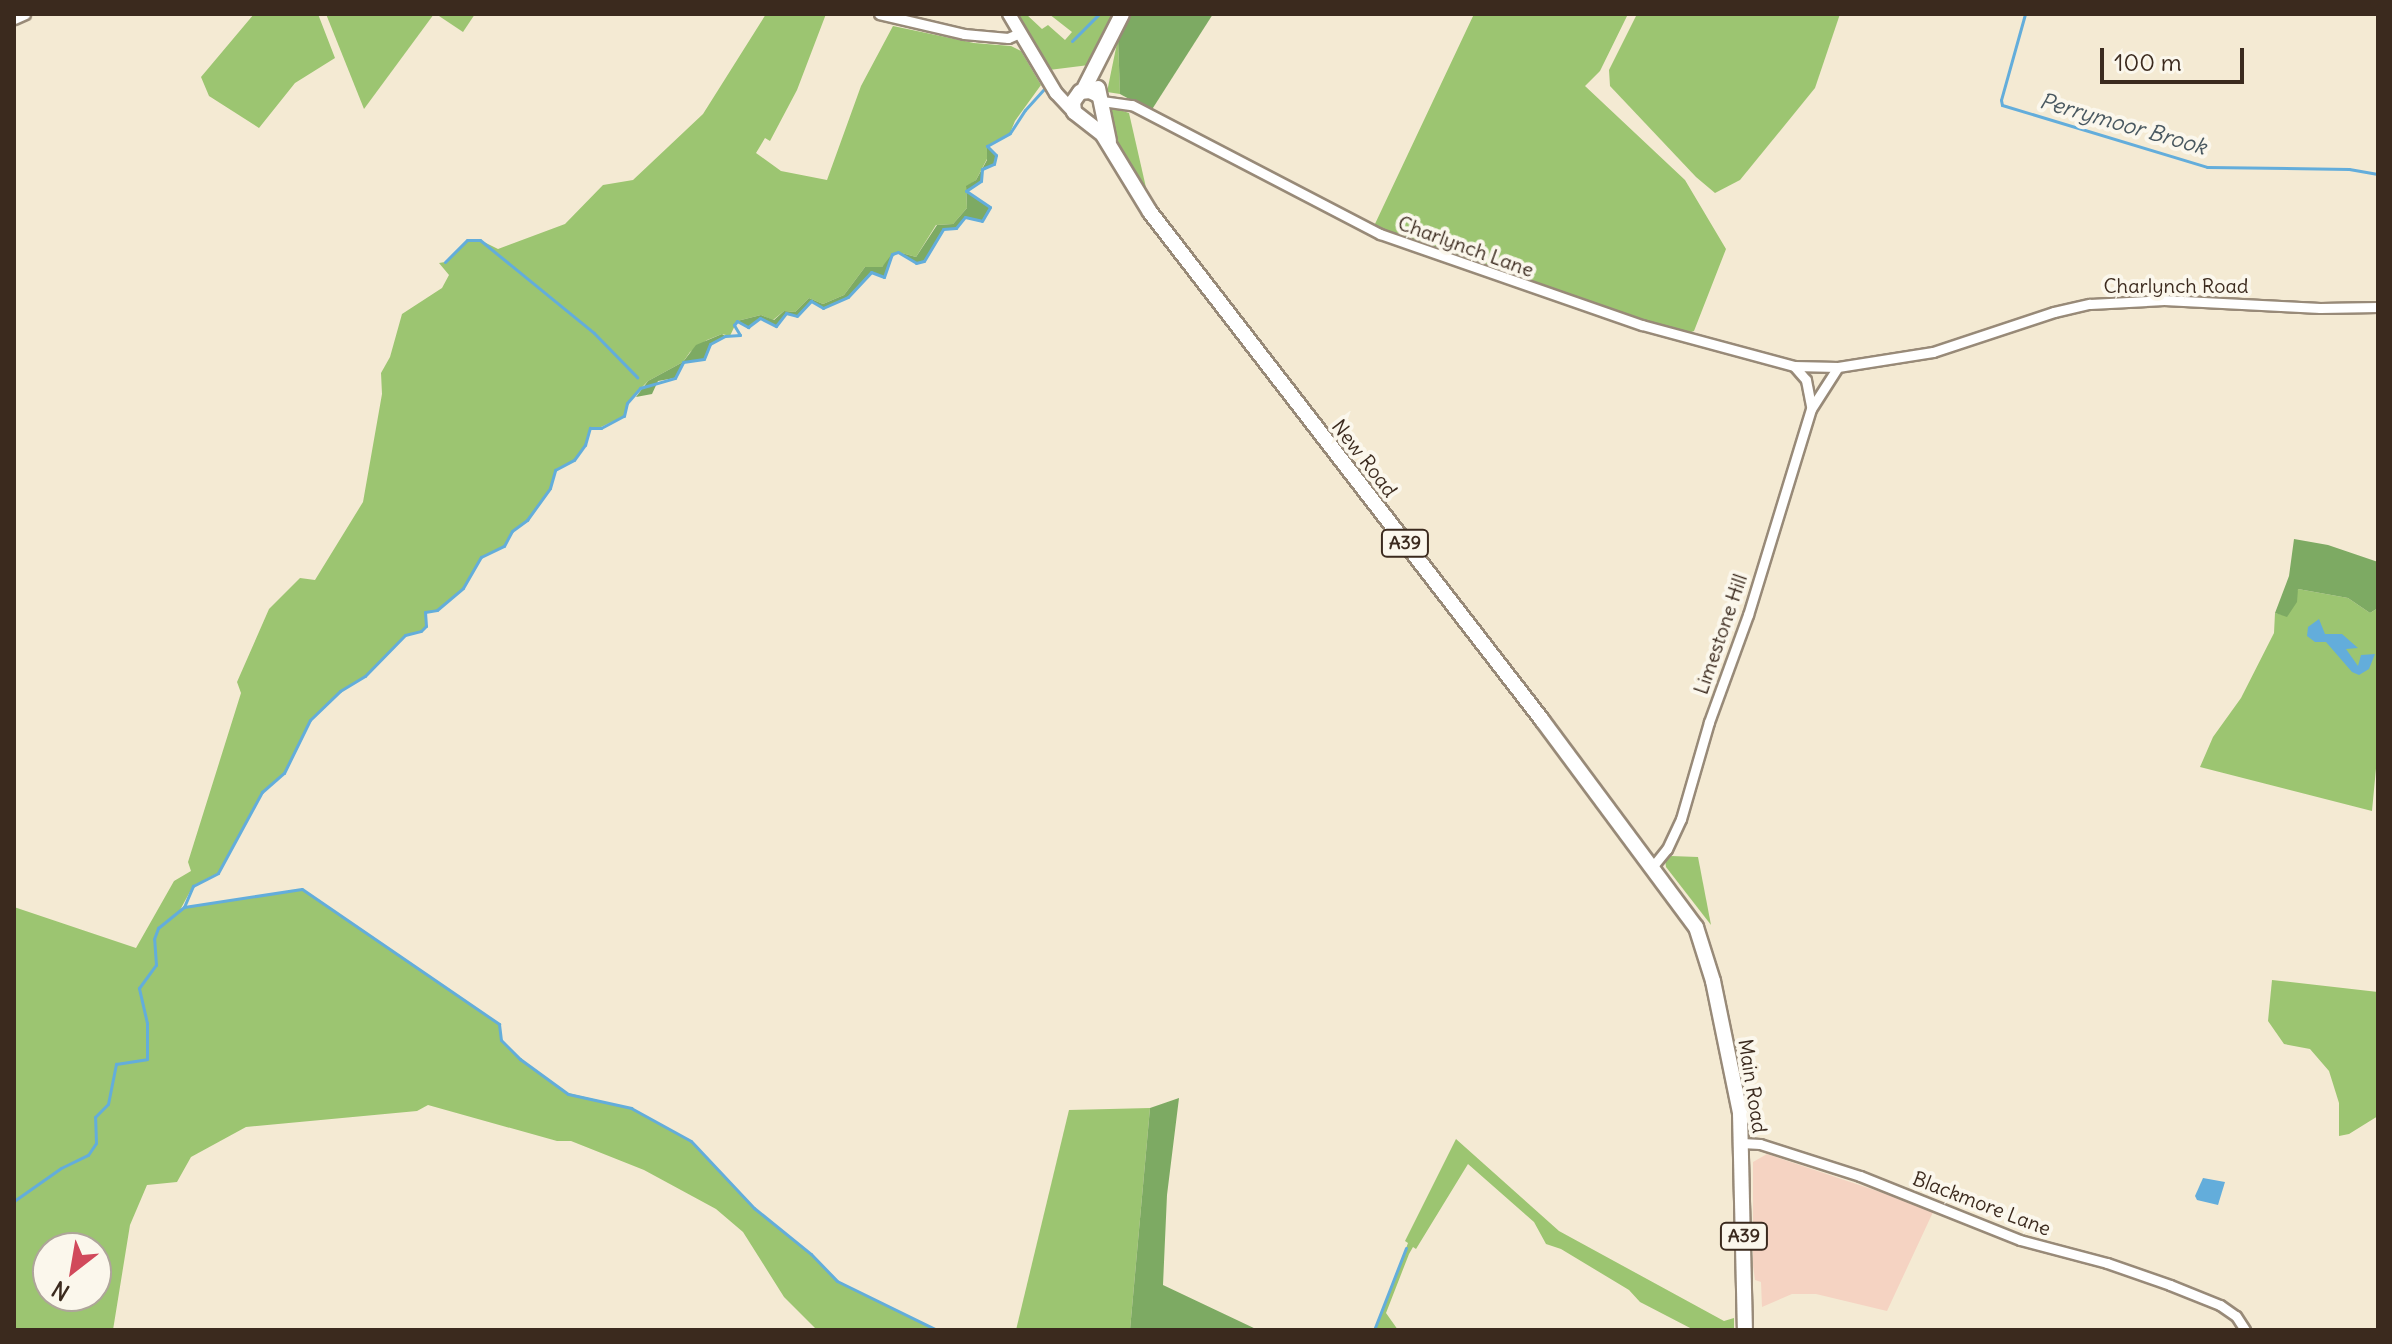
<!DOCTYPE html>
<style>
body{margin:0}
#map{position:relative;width:2392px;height:1344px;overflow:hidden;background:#f4ead3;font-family:Delius,sans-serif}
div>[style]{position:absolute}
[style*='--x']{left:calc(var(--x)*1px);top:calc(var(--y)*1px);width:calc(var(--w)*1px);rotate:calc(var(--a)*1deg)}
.built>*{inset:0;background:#f5d3c2}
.green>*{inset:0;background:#9cc571}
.forest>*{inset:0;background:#7daa63}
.water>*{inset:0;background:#63addb}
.stream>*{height:3px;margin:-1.5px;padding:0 1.5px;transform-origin:1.5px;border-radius:1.5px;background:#63addb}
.roads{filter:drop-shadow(2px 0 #988a78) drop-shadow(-2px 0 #988a78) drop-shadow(0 2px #988a78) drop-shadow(0 -2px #988a78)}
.street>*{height:9px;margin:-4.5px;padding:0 4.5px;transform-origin:4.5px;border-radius:4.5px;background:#fff}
.secondary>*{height:12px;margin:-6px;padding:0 6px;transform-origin:6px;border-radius:6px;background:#fff}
.primary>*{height:14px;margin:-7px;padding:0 7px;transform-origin:7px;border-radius:7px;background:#fff}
span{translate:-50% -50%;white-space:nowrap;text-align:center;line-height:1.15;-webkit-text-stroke:8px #fbf7ec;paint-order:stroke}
.shield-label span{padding:2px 6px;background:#fbf7ec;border:2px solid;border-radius:6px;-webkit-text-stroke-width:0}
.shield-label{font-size:18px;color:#3b2a1e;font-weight:700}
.street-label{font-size:20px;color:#3b2a1e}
.water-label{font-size:22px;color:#495860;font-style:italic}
.frame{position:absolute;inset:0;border:16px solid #3b2a1e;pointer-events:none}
.north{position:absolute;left:32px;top:1232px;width:80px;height:80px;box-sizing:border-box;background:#fbf7ec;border:2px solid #aea59a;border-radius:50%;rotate:211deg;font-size:22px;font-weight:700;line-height:32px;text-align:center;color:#3b2a1e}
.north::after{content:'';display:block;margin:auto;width:28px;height:36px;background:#d1495b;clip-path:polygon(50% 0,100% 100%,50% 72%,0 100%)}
.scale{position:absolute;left:2100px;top:48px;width:144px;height:36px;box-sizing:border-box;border:4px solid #3b2a1e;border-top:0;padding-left:10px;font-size:24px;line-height:28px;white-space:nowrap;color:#3b2a1e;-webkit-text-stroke:6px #fbf7ec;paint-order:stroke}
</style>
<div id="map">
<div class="built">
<i style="clip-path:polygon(1767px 1154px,1934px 1210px,1887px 1311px,1816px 1294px,1792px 1294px,1762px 1307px,1761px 1282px,1755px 1280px,1753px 1265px,1753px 1162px)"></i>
</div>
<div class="green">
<i style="clip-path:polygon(254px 14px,318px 14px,335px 58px,295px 83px,259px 128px,209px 96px,201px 77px)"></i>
<i style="clip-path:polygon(326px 14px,434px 14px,364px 109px)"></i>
<i style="clip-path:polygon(436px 14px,475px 14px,463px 32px)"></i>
<i style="clip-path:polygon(evenodd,766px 14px,826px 14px,797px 90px,770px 141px,765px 138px,756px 153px,781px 171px,827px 180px,861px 86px,893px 26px,974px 43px,1011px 46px,1021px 51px,1041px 85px,1015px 121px,1010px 133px,987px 146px,987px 159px,976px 180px,966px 187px,967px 208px,953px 224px,936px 225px,916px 257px,898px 252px,882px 267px,865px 267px,844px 295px,823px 304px,809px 298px,795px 312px,784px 311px,773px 320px,761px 315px,737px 321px,730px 336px,722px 334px,707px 340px,690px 352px,683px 362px,648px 381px,627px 403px,624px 416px,599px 428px,590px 428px,585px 445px,574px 460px,555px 470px,550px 488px,527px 520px,512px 531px,504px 546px,481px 557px,463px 588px,437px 610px,425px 612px,426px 626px,421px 631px,405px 635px,365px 676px,340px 691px,310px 720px,284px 773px,262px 793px,218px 873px,193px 886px,179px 912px,187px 907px,302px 889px,499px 1024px,501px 1040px,520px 1059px,568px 1093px,631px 1108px,691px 1141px,754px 1208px,811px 1254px,837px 1281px,937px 1330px,817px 1330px,784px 1297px,743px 1232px,716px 1209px,644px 1170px,571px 1141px,557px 1141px,428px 1105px,417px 1111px,246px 1127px,191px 1157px,177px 1182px,147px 1185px,130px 1225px,113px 1330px,14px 1330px,14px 907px,136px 948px,174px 881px,191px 871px,188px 862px,241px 693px,237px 682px,269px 609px,300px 578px,315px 580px,363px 502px,382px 394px,381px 373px,390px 357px,402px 314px,442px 288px,449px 275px,439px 263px,445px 262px,467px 240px,480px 240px,498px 249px,565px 224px,603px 185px,633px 180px,703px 114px,766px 14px,48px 1248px,96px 1248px,96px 1296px,48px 1296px,48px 1248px)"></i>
<i style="clip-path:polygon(1013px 14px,1026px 14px,1042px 29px,1048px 25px,1065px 40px,1072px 32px,1049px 14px,1114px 14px,1089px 65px,1049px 70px)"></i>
<i style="clip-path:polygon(1474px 14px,1628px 14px,1600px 71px,1585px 86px,1685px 180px,1726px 249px,1694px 331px,1686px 334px,1374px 226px)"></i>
<i style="clip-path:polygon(1637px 14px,1840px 14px,1815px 88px,1740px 180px,1715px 193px,1696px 177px,1610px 86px,1609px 70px)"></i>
<i style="clip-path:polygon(1118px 38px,1120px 94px,1107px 92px)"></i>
<i style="clip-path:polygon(1111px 107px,1129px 113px,1147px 192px,1131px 172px,1114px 134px)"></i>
<i style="clip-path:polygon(2298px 589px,2348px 598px,2370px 613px,2378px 608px,2378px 747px,2372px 811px,2200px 767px,2213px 737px,2241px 698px,2274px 633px,2275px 613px,2287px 616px)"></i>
<i style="clip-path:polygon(1671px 856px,1698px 857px,1711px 925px,1666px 867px,1665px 860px)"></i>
<i style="clip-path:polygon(2272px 980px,2378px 992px,2378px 1116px,2349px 1134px,2339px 1136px,2339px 1103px,2329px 1071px,2310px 1049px,2284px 1044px,2268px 1021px)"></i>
<i style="clip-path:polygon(1150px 1108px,1130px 1330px,1016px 1330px,1069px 1110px)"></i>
<i style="clip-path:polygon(1456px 1139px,1559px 1231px,1724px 1321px,1734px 1318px,1734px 1330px,1694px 1330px,1640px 1302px,1629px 1290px,1561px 1249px,1546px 1244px,1534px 1222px,1468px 1164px,1416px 1249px,1413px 1247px,1409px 1254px,1386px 1313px,1398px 1330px,1374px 1330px,1408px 1243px,1405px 1241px)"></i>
</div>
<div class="forest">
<i style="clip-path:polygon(1131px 14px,1213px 14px,1151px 111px,1120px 94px,1118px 38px)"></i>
<i style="clip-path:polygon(987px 146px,996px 155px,994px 164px,982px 169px,981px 181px,967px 191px,990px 207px,982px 221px,965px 217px,956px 228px,943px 229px,924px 261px,916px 263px,898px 252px,916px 257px,937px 225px,953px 224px,967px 208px,966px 186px,976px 180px,987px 160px)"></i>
<i style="clip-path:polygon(892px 254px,884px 277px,871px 272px,848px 297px,823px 308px,811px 301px,797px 316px,786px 313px,776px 326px,760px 318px,748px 327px,737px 321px,761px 315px,774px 320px,784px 311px,795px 312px,809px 298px,823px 304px,844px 295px,865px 267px,882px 267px)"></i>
<i style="clip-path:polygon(722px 334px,725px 336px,710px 344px,704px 359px,683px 362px,675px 378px,658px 381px,652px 394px,636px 397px,648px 381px,683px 362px,696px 345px)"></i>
<i style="clip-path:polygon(2294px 539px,2328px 545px,2378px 562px,2378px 608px,2370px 613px,2348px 598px,2298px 589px,2297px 602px,2287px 617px,2275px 613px,2289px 576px)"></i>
<i style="clip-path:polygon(1179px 1098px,1167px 1195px,1163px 1285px,1258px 1330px,1130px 1330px,1150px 1108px)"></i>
</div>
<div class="water">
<i style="clip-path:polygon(2319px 619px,2325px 634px,2342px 634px,2358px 648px,2346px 649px,2358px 666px,2361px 655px,2375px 654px,2369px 669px,2359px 675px,2352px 672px,2326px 642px,2315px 642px,2307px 636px,2308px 627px)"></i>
<i style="clip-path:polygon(2203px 1178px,2225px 1182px,2218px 1205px,2197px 1200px,2195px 1196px)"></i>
</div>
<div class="stream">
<i style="--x:2025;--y:14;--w:89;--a:105.6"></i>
<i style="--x:2001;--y:100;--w:5;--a:79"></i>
<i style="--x:2002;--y:105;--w:214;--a:16.8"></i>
<i style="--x:2207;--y:167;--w:142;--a:0.8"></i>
<i style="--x:2349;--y:169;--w:29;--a:10"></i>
<i style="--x:1072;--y:41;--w:38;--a:-45"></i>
<i style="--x:445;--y:262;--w:31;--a:-45"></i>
<i style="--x:467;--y:240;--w:13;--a:0"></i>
<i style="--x:480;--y:240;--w:147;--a:39.2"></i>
<i style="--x:594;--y:333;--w:62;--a:45.7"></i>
<i style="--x:184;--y:907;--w:23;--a:-67"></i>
<i style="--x:193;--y:886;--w:28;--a:-27"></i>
<i style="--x:218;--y:873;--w:92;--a:-61.5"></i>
<i style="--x:262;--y:792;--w:29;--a:-41"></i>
<i style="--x:284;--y:773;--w:59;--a:-63.9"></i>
<i style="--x:310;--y:720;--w:42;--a:-44"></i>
<i style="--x:340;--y:691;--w:29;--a:-31"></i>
<i style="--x:365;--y:676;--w:57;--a:-45.7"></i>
<i style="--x:405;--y:635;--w:16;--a:-14"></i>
<i style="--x:421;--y:631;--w:7;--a:-45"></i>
<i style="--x:426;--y:626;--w:14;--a:-94"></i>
<i style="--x:425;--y:612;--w:12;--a:-9"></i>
<i style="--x:437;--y:610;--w:34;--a:-40"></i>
<i style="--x:463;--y:588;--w:36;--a:-60"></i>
<i style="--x:481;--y:557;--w:25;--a:-26"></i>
<i style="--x:504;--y:546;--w:17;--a:-62"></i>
<i style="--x:512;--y:531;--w:19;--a:-36"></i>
<i style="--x:527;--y:520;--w:39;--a:-54"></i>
<i style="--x:550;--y:488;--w:19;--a:-74"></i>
<i style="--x:555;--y:470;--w:21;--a:-28"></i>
<i style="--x:574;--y:460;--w:19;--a:-54"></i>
<i style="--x:585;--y:445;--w:18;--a:-74"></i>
<i style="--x:590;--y:428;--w:11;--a:0"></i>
<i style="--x:601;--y:428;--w:26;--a:-28"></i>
<i style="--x:624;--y:416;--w:13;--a:-77"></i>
<i style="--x:627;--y:403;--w:20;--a:-49"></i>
<i style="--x:640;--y:388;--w:36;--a:-16"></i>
<i style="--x:675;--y:378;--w:18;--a:-63"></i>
<i style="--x:683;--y:362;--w:21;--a:-8"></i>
<i style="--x:704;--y:359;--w:16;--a:-68"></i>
<i style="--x:710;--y:344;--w:17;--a:-28"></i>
<i style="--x:725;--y:336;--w:15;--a:-4"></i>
<i style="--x:740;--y:335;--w:12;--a:-121"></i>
<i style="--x:734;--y:325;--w:5;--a:-53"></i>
<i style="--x:737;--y:321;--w:13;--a:29"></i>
<i style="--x:748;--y:327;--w:15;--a:-37"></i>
<i style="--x:760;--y:318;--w:18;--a:27"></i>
<i style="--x:776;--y:326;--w:16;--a:-52"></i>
<i style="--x:786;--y:313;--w:11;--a:15"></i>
<i style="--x:797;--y:316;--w:21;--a:-47"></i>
<i style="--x:811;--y:301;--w:14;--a:30"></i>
<i style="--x:823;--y:308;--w:27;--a:-24"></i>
<i style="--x:848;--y:297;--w:34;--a:-47"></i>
<i style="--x:871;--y:272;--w:14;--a:21"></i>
<i style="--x:884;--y:277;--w:24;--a:-71"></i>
<i style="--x:892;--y:254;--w:6;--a:-18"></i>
<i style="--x:898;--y:252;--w:21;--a:31"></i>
<i style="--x:916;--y:263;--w:8;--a:-14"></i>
<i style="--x:924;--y:261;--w:37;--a:-59"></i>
<i style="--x:943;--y:229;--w:13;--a:-4"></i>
<i style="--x:956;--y:228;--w:14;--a:-51"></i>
<i style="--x:965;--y:217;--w:17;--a:13"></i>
<i style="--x:982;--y:221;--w:16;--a:-60"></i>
<i style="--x:990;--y:207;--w:29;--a:-146"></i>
<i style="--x:966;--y:191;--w:18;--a:-34"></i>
<i style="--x:981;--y:181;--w:12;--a:-85"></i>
<i style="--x:982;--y:169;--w:13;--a:-23"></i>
<i style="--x:994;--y:164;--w:9;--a:-77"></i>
<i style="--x:996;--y:155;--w:13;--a:-135"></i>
<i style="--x:987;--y:146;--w:26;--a:-29"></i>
<i style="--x:1010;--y:133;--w:27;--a:-57"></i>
<i style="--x:1025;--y:110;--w:28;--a:-48"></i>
<i style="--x:14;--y:1201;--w:57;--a:-35.1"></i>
<i style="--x:61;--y:1168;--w:30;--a:-26"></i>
<i style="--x:88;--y:1155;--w:14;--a:-56"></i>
<i style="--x:96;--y:1143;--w:26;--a:-92"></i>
<i style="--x:95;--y:1117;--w:18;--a:-45"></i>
<i style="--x:108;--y:1104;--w:41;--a:-78.7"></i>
<i style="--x:116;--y:1064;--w:31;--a:-9"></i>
<i style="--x:147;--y:1059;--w:36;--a:-90"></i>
<i style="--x:147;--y:1023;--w:36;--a:-103"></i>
<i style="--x:139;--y:988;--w:29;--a:-54"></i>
<i style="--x:156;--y:965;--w:26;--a:-94"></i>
<i style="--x:154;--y:939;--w:12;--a:-70"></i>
<i style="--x:158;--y:928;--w:33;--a:-39"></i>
<i style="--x:184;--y:907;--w:119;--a:-8.7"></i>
<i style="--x:302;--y:889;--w:239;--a:34.4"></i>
<i style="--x:499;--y:1024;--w:16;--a:83"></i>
<i style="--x:501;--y:1040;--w:27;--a:45"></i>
<i style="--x:520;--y:1059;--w:59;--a:36.1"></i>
<i style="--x:568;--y:1094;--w:65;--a:12.5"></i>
<i style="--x:631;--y:1108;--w:68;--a:28.8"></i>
<i style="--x:691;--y:1141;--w:92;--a:46.8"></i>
<i style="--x:754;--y:1208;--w:73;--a:38.9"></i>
<i style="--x:811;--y:1254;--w:37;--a:46"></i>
<i style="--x:837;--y:1281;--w:111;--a:26.1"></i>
<i style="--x:1374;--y:1330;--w:88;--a:-68.7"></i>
</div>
<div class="roads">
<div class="street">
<i style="--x:879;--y:14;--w:87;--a:13.2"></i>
<i style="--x:964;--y:34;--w:44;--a:5.2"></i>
<i style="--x:1008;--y:38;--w:13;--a:-23"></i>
<i style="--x:14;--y:19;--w:12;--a:-24"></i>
<i style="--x:1102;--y:101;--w:30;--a:8"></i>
<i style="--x:1132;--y:105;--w:280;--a:27.5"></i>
<i style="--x:1380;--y:234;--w:277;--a:19.2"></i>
<i style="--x:1642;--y:325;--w:157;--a:15.1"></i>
<i style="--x:1794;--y:366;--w:44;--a:1.3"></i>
<i style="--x:1838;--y:367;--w:96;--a:-9"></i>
<i style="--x:1933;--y:352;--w:127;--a:-18.3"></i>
<i style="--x:2054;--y:312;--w:37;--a:-13"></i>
<i style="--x:2090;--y:304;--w:74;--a:-3.1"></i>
<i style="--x:2164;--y:300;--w:156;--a:2.9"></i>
<i style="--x:2320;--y:308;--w:58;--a:-1"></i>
<i style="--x:1794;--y:366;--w:18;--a:49"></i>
<i style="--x:1806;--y:380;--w:26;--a:79"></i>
<i style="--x:1653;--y:866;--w:22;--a:-51"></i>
<i style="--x:1667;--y:849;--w:33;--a:-65"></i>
<i style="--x:1681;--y:819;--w:101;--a:-73.9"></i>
<i style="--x:1709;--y:722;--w:114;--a:-70"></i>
<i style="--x:1748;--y:615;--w:215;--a:-73"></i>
<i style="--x:1811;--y:409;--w:50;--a:-57.3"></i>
<i style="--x:1742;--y:1143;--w:18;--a:3"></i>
<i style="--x:1760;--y:1144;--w:105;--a:17.7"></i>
<i style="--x:1860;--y:1176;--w:172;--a:21.8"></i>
<i style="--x:2020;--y:1240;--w:90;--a:14.8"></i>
<i style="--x:2107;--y:1263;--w:67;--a:19.2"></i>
<i style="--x:2170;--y:1285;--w:54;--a:21.8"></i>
<i style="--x:2220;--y:1305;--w:19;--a:35"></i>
<i style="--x:2236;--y:1316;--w:17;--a:57"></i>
</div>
<div class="secondary">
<i style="--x:1009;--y:14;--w:92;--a:59.3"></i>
<i style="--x:1056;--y:93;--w:26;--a:47"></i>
</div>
<div class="primary">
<i style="--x:1098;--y:88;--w:54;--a:78.3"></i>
<i style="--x:1083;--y:91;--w:86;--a:-63.1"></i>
<i style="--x:1098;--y:95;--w:9;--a:-153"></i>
<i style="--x:1090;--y:91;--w:10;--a:174"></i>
<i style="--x:1080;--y:92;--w:12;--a:125"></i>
<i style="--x:1073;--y:102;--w:10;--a:84"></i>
<i style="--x:1074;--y:112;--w:37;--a:38"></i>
<i style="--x:1103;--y:135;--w:90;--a:58.6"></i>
<i style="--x:1150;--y:212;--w:642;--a:52.34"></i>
<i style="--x:1542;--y:720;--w:258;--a:53.4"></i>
<i style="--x:1696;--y:927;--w:57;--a:72.5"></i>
<i style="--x:1713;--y:981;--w:135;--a:78.4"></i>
<i style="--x:1740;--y:1113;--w:217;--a:88.7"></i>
</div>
</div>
<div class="shield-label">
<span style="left:1405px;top:543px">A39</span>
<span style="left:1744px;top:1236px">A39</span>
</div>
<div class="street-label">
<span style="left:1466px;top:246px;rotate:20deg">Charlynch Lane</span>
<span style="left:2176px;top:285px">Charlynch Road</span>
<span style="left:1365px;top:458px;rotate:52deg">New Road</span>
<span style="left:1720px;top:634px;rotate:-71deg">Limestone Hill</span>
<span style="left:1753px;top:1086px;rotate:81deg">Main Road</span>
<span style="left:1982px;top:1203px;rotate:21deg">Blackmore Lane</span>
</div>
<div class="water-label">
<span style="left:2123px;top:124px;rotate:16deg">Perrymoor Brook</span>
</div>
<div class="frame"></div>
<div class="north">N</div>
<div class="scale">100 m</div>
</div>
